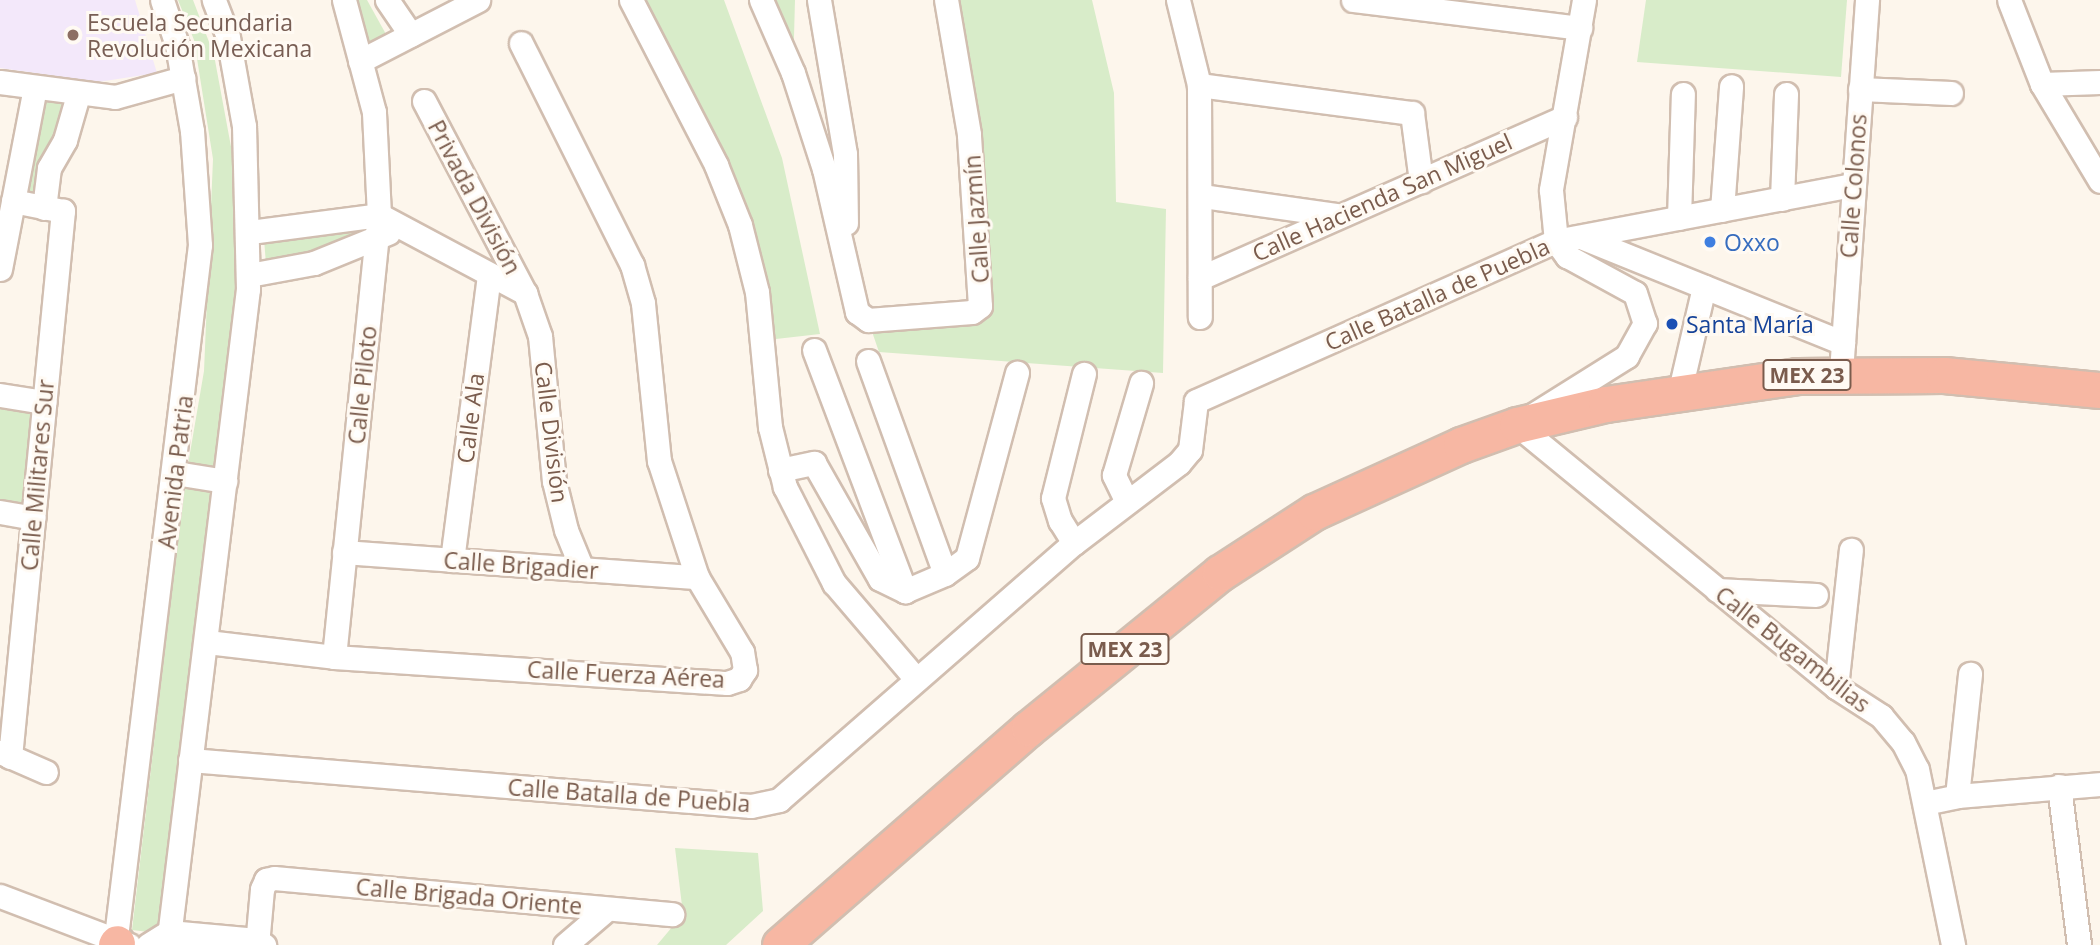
<!DOCTYPE html>
<meta charset="utf-8">
<style>
body{margin:0}
#map{position:relative;width:2100px;height:945px;overflow:hidden;background:#fdf6ec;font-family:"Open Sans",sans-serif}
div>[style]{position:absolute}
[style*='--x']{left:calc(var(--x)*1px);top:calc(var(--y)*1px);width:calc(var(--w)*1px);rotate:calc(var(--a)*1deg)}
.education>*{inset:0;background:#f3e8fa}
.green>*{inset:0;background:#d8ecc9}
.roads{filter:drop-shadow(2px 0 #d1beb0) drop-shadow(-2px 0 #d1beb0) drop-shadow(0 2px #d1beb0) drop-shadow(0 -2px #d1beb0)}
.minor>*{height:23px;margin:-11.5px;padding:0 11.5px;transform-origin:11.5px;border-radius:11.5px;background:#fff}
.highway>*{height:35px;margin:-17.5px;padding:0 17.5px;transform-origin:17.5px;border-radius:17.5px;background:#f7b7a3}
.dots>*{width:19px;height:19px;translate:-50% -50%;box-sizing:border-box;border:4px solid #fffaf3;border-radius:50%}
span{translate:-50% -50%;white-space:nowrap;text-align:center;line-height:1.15;-webkit-text-stroke:6px #fffaf3;paint-order:stroke}
.shield-label span{padding:2px 5px;background:#fffaf3;border:2px solid;border-radius:5px;-webkit-text-stroke-width:0}
.shield-label{font-size:21px;color:#7a5c4d;font-weight:700}
.education-label{font-size:23px;color:#785e54}
.left{translate:0 -50%;text-align:left}
.street-label{font-size:23px;color:#7a5c4d}
.shop-label{font-size:23px;color:#366cbe}
.transit-label{font-size:23px;color:#164399}
</style>
<div id="map">
<div class="education">
<i style="clip-path:polygon(0 0,135px 0,157px 73px,98px 82px,0 68px)"></i>
</div>
<div class="green">
<i style="clip-path:polygon(178px 0,193px 0,214px 55px,237px 179px,234px 331px,157px 933px,132px 930px,184px 488px,204px 371px,213px 159px,194px 40px)"></i>
<i style="clip-path:polygon(353px 0,367px 0,387px 36px,366px 47px)"></i>
<i style="clip-path:polygon(631px 0,724px 0,782px 158px,820px 334px,776px 339px,729px 194px)"></i>
<i style="clip-path:polygon(760px 0,795px 0,793px 73px)"></i>
<i style="clip-path:polygon(946px 0,1092px 0,1114px 93px,1116px 202px,1166px 209px,1163px 373px,879px 352px,868px 320px,977px 310px)"></i>
<i style="clip-path:polygon(1646px 0,1847px 0,1841px 77px,1637px 62px)"></i>
<i style="clip-path:polygon(35px 88px,75px 94px,44px 208px,16px 202px)"></i>
<i style="clip-path:polygon(360px 226px,362px 243px,266px 264px,264px 239px)"></i>
<i style="clip-path:polygon(0 403px,40px 410px,30px 507px,0 502px)"></i>
<i style="clip-path:polygon(675px 848px,758px 853px,763px 911px,726px 945px,657px 945px,683px 914px)"></i>
</div>
<div class="roads">
<div class="minor">
<i style="--x:387;--y:0;--w:42;--a:55.6"></i>
<i style="--x:631;--y:0;--w:186;--a:62.7"></i>
<i style="--x:716;--y:165;--w:65;--a:68.2"></i>
<i style="--x:740;--y:225;--w:69;--a:75.8"></i>
<i style="--x:757;--y:292;--w:136;--a:84.5"></i>
<i style="--x:770;--y:427;--w:62;--a:76"></i>
<i style="--x:785;--y:487;--w:108;--a:63"></i>
<i style="--x:834;--y:583;--w:126;--a:49.5"></i>
<i style="--x:761;--y:0;--w:80;--a:66.3"></i>
<i style="--x:793;--y:73;--w:101;--a:72.1"></i>
<i style="--x:824;--y:169;--w:147;--a:77"></i>
<i style="--x:857;--y:312;--w:14;--a:36"></i>
<i style="--x:868;--y:320;--w:104;--a:-4.4"></i>
<i style="--x:972;--y:312;--w:10;--a:-37"></i>
<i style="--x:980;--y:306;--w:172;--a:-93.7"></i>
<i style="--x:969;--y:134;--w:136;--a:-99.7"></i>
<i style="--x:819;--y:0;--w:156;--a:80.4"></i>
<i style="--x:845;--y:154;--w:69;--a:89.2"></i>
<i style="--x:1178;--y:0;--w:88;--a:76.1"></i>
<i style="--x:1199;--y:85;--w:232;--a:89.8"></i>
<i style="--x:1353;--y:0;--w:229;--a:7"></i>
<i style="--x:1584;--y:0;--w:193;--a:99.9"></i>
<i style="--x:1551;--y:190;--w:51;--a:84.4"></i>
<i style="--x:1556;--y:241;--w:19;--a:54"></i>
<i style="--x:1567;--y:256;--w:77;--a:28.6"></i>
<i style="--x:1635;--y:293;--w:32;--a:72"></i>
<i style="--x:1645;--y:323;--w:38;--a:119"></i>
<i style="--x:1627;--y:356;--w:130;--a:147.9"></i>
<i style="--x:1517;--y:425;--w:413;--a:39.4"></i>
<i style="--x:1836;--y:687;--w:54;--a:32.8"></i>
<i style="--x:1881;--y:716;--w:34;--a:50"></i>
<i style="--x:1903;--y:742;--w:30;--a:63"></i>
<i style="--x:1917;--y:769;--w:180;--a:78.4"></i>
<i style="--x:2009;--y:0;--w:90;--a:68.6"></i>
<i style="--x:2042;--y:84;--w:113;--a:59.1"></i>
<i style="--x:360;--y:61;--w:133;--a:-27.3"></i>
<i style="--x:0;--y:82;--w:116;--a:7.4"></i>
<i style="--x:115;--y:97;--w:71;--a:-15.6"></i>
<i style="--x:2042;--y:84;--w:58;--a:-2"></i>
<i style="--x:1199;--y:85;--w:215;--a:7.5"></i>
<i style="--x:1412;--y:113;--w:69;--a:82.5"></i>
<i style="--x:1860;--y:89;--w:91;--a:2.5"></i>
<i style="--x:424;--y:101;--w:217;--a:62.3"></i>
<i style="--x:525;--y:293;--w:46;--a:70.8"></i>
<i style="--x:540;--y:336;--w:146;--a:84.5"></i>
<i style="--x:554;--y:481;--w:50;--a:76.2"></i>
<i style="--x:566;--y:530;--w:42;--a:67.7"></i>
<i style="--x:1202;--y:196;--w:136;--a:8"></i>
<i style="--x:1782;--y:199;--w:105;--a:-87.8"></i>
<i style="--x:44;--y:208;--w:40;--a:-82.9"></i>
<i style="--x:49;--y:168;--w:32;--a:-60"></i>
<i style="--x:65;--y:140;--w:47;--a:-73.9"></i>
<i style="--x:1722;--y:210;--w:124;--a:-85.8"></i>
<i style="--x:1679;--y:218;--w:124;--a:-88.2"></i>
<i style="--x:250;--y:232;--w:130;--a:-7.5"></i>
<i style="--x:379;--y:215;--w:166;--a:28.1"></i>
<i style="--x:1581;--y:237;--w:283;--a:22"></i>
<i style="--x:0;--y:269;--w:184;--a:-79.1"></i>
<i style="--x:249;--y:275;--w:66;--a:-10.5"></i>
<i style="--x:314;--y:263;--w:80;--a:-22.1"></i>
<i style="--x:1200;--y:278;--w:399;--a:-23.8"></i>
<i style="--x:814;--y:350;--w:258;--a:69.3"></i>
<i style="--x:868;--y:361;--w:226;--a:70.1"></i>
<i style="--x:1841;--y:372;--w:373;--a:-86"></i>
<i style="--x:1680;--y:390;--w:106;--a:-76.9"></i>
<i style="--x:0;--y:395;--w:45;--a:9"></i>
<i style="--x:780;--y:470;--w:35;--a:-12"></i>
<i style="--x:814;--y:463;--w:133;--a:60.4"></i>
<i style="--x:880;--y:579;--w:28;--a:26"></i>
<i style="--x:905;--y:591;--w:43;--a:-23"></i>
<i style="--x:945;--y:574;--w:27;--a:-36"></i>
<i style="--x:967;--y:558;--w:192;--a:-74.9"></i>
<i style="--x:175;--y:473;--w:51;--a:9.1"></i>
<i style="--x:1127;--y:502;--w:30;--a:-116"></i>
<i style="--x:1114;--y:475;--w:96;--a:-73.6"></i>
<i style="--x:0;--y:512;--w:34;--a:10"></i>
<i style="--x:1074;--y:543;--w:26;--a:-122"></i>
<i style="--x:1060;--y:521;--w:24;--a:-107"></i>
<i style="--x:1053;--y:498;--w:128;--a:-76"></i>
<i style="--x:344;--y:552;--w:354;--a:4.1"></i>
<i style="--x:452;--y:560;--w:286;--a:-82.6"></i>
<i style="--x:1717;--y:590;--w:99;--a:2.9"></i>
<i style="--x:207;--y:642;--w:128;--a:6.7"></i>
<i style="--x:334;--y:657;--w:394;--a:3.8"></i>
<i style="--x:727;--y:683;--w:13;--a:-18"></i>
<i style="--x:739;--y:679;--w:11;--a:-56"></i>
<i style="--x:745;--y:670;--w:18;--a:-99"></i>
<i style="--x:742;--y:652;--w:87;--a:-121"></i>
<i style="--x:697;--y:577;--w:122;--a:-108.1"></i>
<i style="--x:659;--y:461;--w:159;--a:-95.8"></i>
<i style="--x:643;--y:303;--w:40;--a:-106"></i>
<i style="--x:632;--y:265;--w:248;--a:-116.6"></i>
<i style="--x:334;--y:657;--w:444;--a:-84.2"></i>
<i style="--x:379;--y:215;--w:103;--a:-92.8"></i>
<i style="--x:374;--y:112;--w:116;--a:-105"></i>
<i style="--x:1836;--y:687;--w:138;--a:-83.8"></i>
<i style="--x:0;--y:752;--w:50;--a:23.5"></i>
<i style="--x:10;--y:757;--w:549;--a:-84.46"></i>
<i style="--x:63;--y:211;--w:51;--a:-168.7"></i>
<i style="--x:190;--y:760;--w:563;--a:4.69"></i>
<i style="--x:751;--y:806;--w:29;--a:-12"></i>
<i style="--x:779;--y:800;--w:391;--a:-41.1"></i>
<i style="--x:1074;--y:543;--w:132;--a:-37.3"></i>
<i style="--x:1179;--y:463;--w:17;--a:-50"></i>
<i style="--x:1190;--y:450;--w:49;--a:-83"></i>
<i style="--x:1196;--y:401;--w:394;--a:-24"></i>
<i style="--x:1556;--y:241;--w:302;--a:-10.7"></i>
<i style="--x:2059;--y:786;--w:160;--a:82.8"></i>
<i style="--x:1957;--y:796;--w:123;--a:-83.9"></i>
<i style="--x:1925;--y:803;--w:33;--a:-12"></i>
<i style="--x:1957;--y:796;--w:144;--a:-4.8"></i>
<i style="--x:0;--y:896;--w:138;--a:20.8"></i>
<i style="--x:115;--y:945;--w:705;--a:-83.08"></i>
<i style="--x:200;--y:245;--w:114;--a:-94"></i>
<i style="--x:192;--y:131;--w:87;--a:-99.9"></i>
<i style="--x:177;--y:45;--w:47;--a:-108.4"></i>
<i style="--x:148;--y:945;--w:25;--a:-32"></i>
<i style="--x:169;--y:932;--w:88;--a:5.2"></i>
<i style="--x:257;--y:940;--w:9;--a:36"></i>
<i style="--x:168;--y:945;--w:661;--a:-83.05"></i>
<i style="--x:248;--y:289;--w:163;--a:-91.4"></i>
<i style="--x:244;--y:126;--w:90;--a:-100.2"></i>
<i style="--x:228;--y:37;--w:40;--a:-111"></i>
<i style="--x:257;--y:945;--w:56;--a:-84.9"></i>
<i style="--x:262;--y:889;--w:10;--a:-66"></i>
<i style="--x:266;--y:880;--w:8;--a:-14"></i>
<i style="--x:274;--y:878;--w:400;--a:5.2"></i>
<i style="--x:565;--y:945;--w:55;--a:-40.6"></i>
</div>
<div class="highway">
<i style="--x:116;--y:945;--w:2;--a:-63"></i>
<i style="--x:780;--y:945;--w:330;--a:-41.1"></i>
<i style="--x:1029;--y:728;--w:246;--a:-39.1"></i>
<i style="--x:1220;--y:573;--w:112;--a:-33"></i>
<i style="--x:1314;--y:512;--w:162;--a:-24.5"></i>
<i style="--x:1461;--y:445;--w:59;--a:-19.7"></i>
<i style="--x:1517;--y:425;--w:91;--a:-13.3"></i>
<i style="--x:1606;--y:404;--w:193;--a:-8.3"></i>
<i style="--x:1797;--y:376;--w:147;--a:-0.4"></i>
<i style="--x:1944;--y:375;--w:157;--a:5.5"></i>
</div>
</div>
<div class="dots">
<i style="left:73px;top:35px;background:#8d6e63"></i>
<i style="left:1710px;top:242px;background:#3f7fe0"></i>
<i style="left:1672px;top:324px;background:#1a4fb4"></i>
</div>
<div class="shield-label">
<span style="left:1807px;top:375px">MEX 23</span>
<span style="left:1125px;top:649px">MEX 23</span>
</div>
<div class="education-label">
<span class="left" style="left:87px;top:35px">Escuela Secundaria<br>Revolución Mexicana</span>
</div>
<div class="street-label">
<span style="left:1853px;top:186px;rotate:-86deg">Calle Colonos</span>
<span style="left:475px;top:197px;rotate:62deg">Privada División</span>
<span style="left:1382px;top:197px;rotate:-24deg">Calle Hacienda San Miguel</span>
<span style="left:976px;top:219px;rotate:-94deg">Calle Jazmín</span>
<span style="left:1437px;top:294px;rotate:-24deg">Calle Batalla de Puebla</span>
<span style="left:362px;top:385px;rotate:-84deg">Calle Piloto</span>
<span style="left:470px;top:418px;rotate:-83deg">Calle Ala</span>
<span style="left:552px;top:432px;rotate:83deg">Calle División</span>
<span style="left:175px;top:472px;rotate:-83deg">Avenida Patria</span>
<span style="left:37px;top:475px;rotate:-85deg">Calle Militares Sur</span>
<span style="left:521px;top:565px;rotate:4deg">Calle Brigadier</span>
<span style="left:1793px;top:649px;rotate:38deg">Calle Bugambilias</span>
<span style="left:626px;top:674px;rotate:3deg">Calle Fuerza Aérea</span>
<span style="left:629px;top:795px;rotate:4deg">Calle Batalla de Puebla</span>
<span style="left:469px;top:896px;rotate:5deg">Calle Brigada Oriente</span>
</div>
<div class="shop-label">
<span class="left" style="left:1724px;top:242px">Oxxo</span>
</div>
<div class="transit-label">
<span class="left" style="left:1686px;top:324px">Santa María</span>
</div>
</div>
